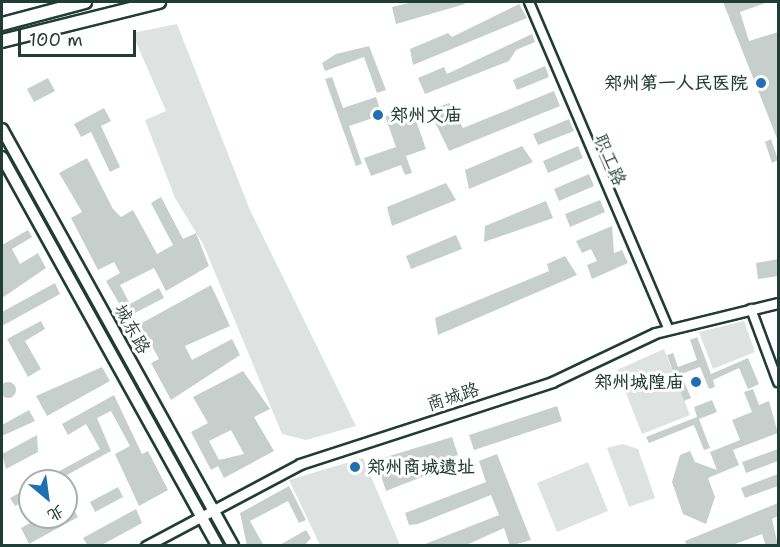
<!DOCTYPE html>
<meta charset="utf-8">
<style>
body{margin:0}
#map{position:relative;width:780px;height:547px;overflow:hidden;background:#fff;font-family:"Shantell Sans","LXGW WenKai TC",sans-serif}
div>[style]{position:absolute}
[style*='--x']{left:calc(var(--x)*1px);top:calc(var(--y)*1px);width:calc(var(--w)*1px);rotate:calc(var(--a)*1deg)}
.green>*{inset:0;background:#dee3e2}
.building>*{inset:0;background:#c7cfcc}
.round{border-radius:50%}
.roads{filter:drop-shadow(2px 0 #1f3d34) drop-shadow(-2px 0 #1f3d34) drop-shadow(0 2px #1f3d34) drop-shadow(0 -2px #1f3d34)}
.minor>*{height:8px;margin:-4px;padding:0 4px;transform-origin:4px;border-radius:4px;background:#fff}
.tertiary>*{height:9px;margin:-4.5px;padding:0 4.5px;transform-origin:4.5px;border-radius:4.5px;background:#fff}
.secondary>*{height:10px;margin:-5px;padding:0 5px;transform-origin:5px;border-radius:5px;background:#fff}
.primary>*{height:12px;margin:-6px;padding:0 6px;transform-origin:6px;border-radius:6px;background:#fff}
.dots>*{width:16px;height:16px;translate:-50% -50%;box-sizing:border-box;border:3px solid #fff;border-radius:50%}
span{translate:-50% -50%;white-space:nowrap;text-align:center;line-height:1.15;-webkit-text-stroke:6px #fff;paint-order:stroke}
.poi-label{font-size:18px;color:#1f3d34;font-weight:700}
.right{translate:-100% -50%;text-align:right}
.left{translate:0 -50%;text-align:left}
.street-label{font-size:18px;color:#1f3d34}
.frame{position:absolute;inset:0;border:3px solid #1f3d34;pointer-events:none}
.north{position:absolute;left:18px;top:469px;width:60px;height:60px;box-sizing:border-box;background:#fff;border:2px solid #a5b1ae;border-radius:50%;rotate:151deg;font-size:16px;font-weight:700;line-height:24px;text-align:center;color:#1f3d34}
.north::after{content:'';display:block;margin:auto;width:21px;height:27px;background:#1f6fb2;clip-path:polygon(50% 0,100% 100%,50% 72%,0 100%)}
.scale{position:absolute;left:18px;top:30px;width:118px;height:27px;box-sizing:border-box;border:3px solid #1f3d34;border-top:0;padding-left:8px;font-size:18px;line-height:21px;white-space:nowrap;color:#1f3d34;-webkit-text-stroke:4px #fff;paint-order:stroke}
</style>
<div id="map">
<div class="green">
<i style="clip-path:polygon(177px 24px,250px 210px,356px 426px,306px 440px,282px 434px,203px 244px,175px 198px,145px 120px,166px 111px,132px 33px)"></i>
<i style="clip-path:polygon(744px 321px,755px 352px,713px 369px,699px 332px)"></i>
<i style="clip-path:polygon(664px 349px,690px 415px,642px 434px,617px 370px)"></i>
<i style="clip-path:polygon(623px 444px,638px 449px,655px 498px,629px 507px,607px 448px)"></i>
<i style="clip-path:polygon(363px 458px,400px 545px,320px 545px,289px 480px)"></i>
<i style="clip-path:polygon(588px 462px,608px 511px,557px 532px,537px 483px)"></i>
</div>
<div class="building">
<i style="clip-path:polygon(413px 2px,464px 2px,465px 4px,396px 24px,392px 7px)"></i>
<i style="clip-path:polygon(723px 2px,768px 2px,740px 12px,749px 41px,778px 32px,778px 141px)"></i>
<i style="clip-path:polygon(519px 4px,527px 18px,413px 65px,410px 49px,448px 33px,452px 37px)"></i>
<i style="clip-path:polygon(532px 34px,535px 42px,516px 50px,509px 61px,425px 94px,418px 78px,444px 67px,447px 74px)"></i>
<i style="clip-path:polygon(369px 46px,386px 90px,377px 93px,364px 57px,325px 71px,322px 63px,336px 54px)"></i>
<i style="clip-path:polygon(545px 66px,549px 77px,517px 90px,513px 80px)"></i>
<i style="clip-path:polygon(332px 77px,343px 108px,376px 97px,382px 115px,349px 126px,362px 164px,356px 166px,325px 79px)"></i>
<i style="clip-path:polygon(48px 78px,55px 91px,34px 102px,27px 89px)"></i>
<i style="clip-path:polygon(554px 91px,560px 106px,449px 151px,434px 120px,434px 109px,449px 103px,463px 128px)"></i>
<i style="clip-path:polygon(104px 108px,111px 121px,101px 126px,120px 167px,110px 172px,91px 132px,81px 137px,74px 124px)"></i>
<i style="clip-path:polygon(413px 112px,426px 149px,406px 156px,412px 173px,405px 175px,401px 165px,371px 176px,364px 158px,396px 147px,385px 116px)"></i>
<i style="clip-path:polygon(569px 119px,574px 131px,538px 145px,533px 134px)"></i>
<i style="clip-path:polygon(771px 139px,778px 160px,772px 163px,765px 142px)"></i>
<i style="clip-path:polygon(522px 146px,533px 162px,469px 189px,465px 170px)"></i>
<i style="clip-path:polygon(578px 146px,583px 158px,548px 173px,543px 161px)"></i>
<i style="clip-path:polygon(87px 158px,113px 209px,121px 217px,133px 210px,157px 254px,173px 245px,151px 203px,161px 197px,183px 239px,196px 233px,209px 266px,166px 291px,154px 268px,120px 285px,130px 304px,159px 288px,164px 298px,127px 317px,106px 281px,120px 273px,114px 262px,98px 270px,71px 218px,82px 212px,59px 173px)"></i>
<i style="clip-path:polygon(589px 174px,594px 186px,559px 201px,554px 189px)"></i>
<i style="clip-path:polygon(446px 183px,456px 200px,392px 226px,387px 207px)"></i>
<i style="clip-path:polygon(600px 200px,605px 212px,570px 227px,565px 214px)"></i>
<i style="clip-path:polygon(546px 201px,553px 218px,484px 242px,485px 226px)"></i>
<i style="clip-path:polygon(612px 226px,614px 253px,622px 250px,628px 263px,592px 279px,587px 265px,597px 261px,591px 249px,582px 253px,576px 241px)"></i>
<i style="clip-path:polygon(28px 230px,32px 237px,12px 249px,20px 264px,38px 253px,46px 268px,2px 298px,2px 245px)"></i>
<i style="clip-path:polygon(456px 235px,462px 249px,411px 269px,406px 256px)"></i>
<i style="clip-path:polygon(565px 256px,577px 275px,438px 335px,435px 318px,549px 271px,547px 264px)"></i>
<i style="clip-path:polygon(778px 259px,778px 276px,758px 279px,756px 263px)"></i>
<i style="clip-path:polygon(55px 283px,60px 294px,2px 326px,2px 312px)"></i>
<i style="clip-path:polygon(211px 285px,230px 326px,185px 346px,192px 360px,232px 339px,240px 355px,171px 400px,151px 363px,159px 359px,140px 324px)"></i>
<i style="clip-path:polygon(41px 321px,45px 329px,25px 341px,41px 369px,28px 377px,7px 339px)"></i>
<i style="clip-path:polygon(697px 337px,711px 374px,748px 358px,759px 384px,748px 389px,739px 368px,713px 380px,715px 387px,709px 389px,700px 367px,681px 374px,691px 398px,684px 401px,667px 355px,673px 353px,678px 367px,697px 360px,690px 340px)"></i>
<i style="clip-path:polygon(102px 367px,110px 381px,47px 416px,36px 396px)"></i>
<i style="clip-path:polygon(evenodd,243px 371px,270px 409px,254px 417px,274px 451px,224px 478px,218px 466px,211px 470px,191px 432px,208px 423px,193px 397px,243px 371px,231px 430px,244px 454px,219px 460px,209px 441px,231px 430px)"></i>
<i class="round" style="left:0;top:382px;width:16px;height:16px"></i>
<i style="clip-path:polygon(753px 389px,759px 405px,769px 401px,778px 433px,733px 450px,739px 465px,708px 478px,715px 497px,706px 524px,683px 514px,672px 482px,680px 455px,690px 451px,695px 462px,717px 470px,710px 452px,740px 440px,732px 420px,752px 412px,744px 392px)"></i>
<i style="clip-path:polygon(114px 395px,142px 454px,148px 451px,168px 490px,139px 506px,115px 454px,130px 446px,111px 411px,97px 418px,111px 451px,56px 481px,41px 481px,100px 449px,86px 424px,68px 435px,62px 424px)"></i>
<i style="clip-path:polygon(712px 400px,717px 412px,699px 419px,710px 448px,704px 450px,694px 425px,649px 443px,646px 437px,697px 417px,694px 407px)"></i>
<i style="clip-path:polygon(557px 406px,562px 421px,474px 450px,469px 435px)"></i>
<i style="clip-path:polygon(29px 410px,35px 421px,2px 436px,2px 425px)"></i>
<i style="clip-path:polygon(37px 435px,38px 452px,6px 469px,2px 454px)"></i>
<i style="clip-path:polygon(452px 437px,458px 455px,444px 459px,447px 467px,386px 491px,376px 460px)"></i>
<i style="clip-path:polygon(778px 449px,778px 461px,746px 473px,742px 462px)"></i>
<i style="clip-path:polygon(497px 454px,531px 540px,510px 546px,504px 528px,464px 546px,420px 546px,499px 515px,491px 495px,418px 524px,409px 525px,405px 513px,486px 482px,479px 461px)"></i>
<i style="clip-path:polygon(778px 474px,778px 486px,745px 498px,741px 488px)"></i>
<i style="clip-path:polygon(289px 486px,306px 520px,299px 523px,288px 501px,250px 521px,264px 546px,247px 546px,240px 513px)"></i>
<i style="clip-path:polygon(30px 487px,30px 498px,15px 506px,10px 498px)"></i>
<i style="clip-path:polygon(118px 487px,123px 497px,95px 512px,90px 502px)"></i>
<i style="clip-path:polygon(66px 496px,78px 517px,29px 544px,21px 528px,41px 517px,66px 517px)"></i>
<i style="clip-path:polygon(778px 503px,778px 516px,772px 519px,778px 546px,766px 546px,762px 534px,730px 546px,687px 546px,685px 541px)"></i>
<i style="clip-path:polygon(136px 509px,142px 523px,100px 546px,88px 546px,83px 538px)"></i>
<i style="clip-path:polygon(306px 530px,311px 538px,304px 546px,278px 546px)"></i>
</div>
<div class="roads">
<div class="minor">
<i style="--x:529;--y:2;--w:354;--a:66.9"></i>
<i style="--x:751;--y:309;--w:78;--a:69.7"></i>
</div>
<div class="tertiary">
<i style="--x:146;--y:546;--w:174;--a:-28"></i>
<i style="--x:300;--y:464;--w:265;--a:-18"></i>
<i style="--x:552;--y:382;--w:114;--a:-25.4"></i>
<i style="--x:655;--y:333;--w:127;--a:-13.7"></i>
</div>
<div class="secondary">
<i style="--x:2;--y:129;--w:477;--a:61"></i>
<i style="--x:2;--y:157;--w:445;--a:61"></i>
</div>
<div class="primary">
<i style="--x:2;--y:24;--w:86;--a:-14.8"></i>
<i style="--x:2;--y:41;--w:162;--a:-14"></i>
</div>
</div>
<div class="dots">
<i style="left:761px;top:83px;background:#1f6fb2"></i>
<i style="left:378px;top:115px;background:#1f6fb2"></i>
<i style="left:696px;top:382px;background:#1f6fb2"></i>
<i style="left:355px;top:467px;background:#1f6fb2"></i>
</div>
<div class="poi-label">
<span class="right" style="left:748px;top:83px">郑州第一人民医院</span>
<span class="left" style="left:390px;top:115px">郑州文庙</span>
<span class="right" style="left:684px;top:382px">郑州城隍庙</span>
<span class="left" style="left:367px;top:467px">郑州商城遗址</span>
</div>
<div class="street-label">
<span style="left:610px;top:160px;rotate:67deg">职工路</span>
<span style="left:132px;top:329px;rotate:61deg">城东路</span>
<span style="left:453px;top:397px;rotate:-18deg">商城路</span>
</div>
<div class="frame"></div>
<div class="north">北</div>
<div class="scale">100 m</div>
</div>
